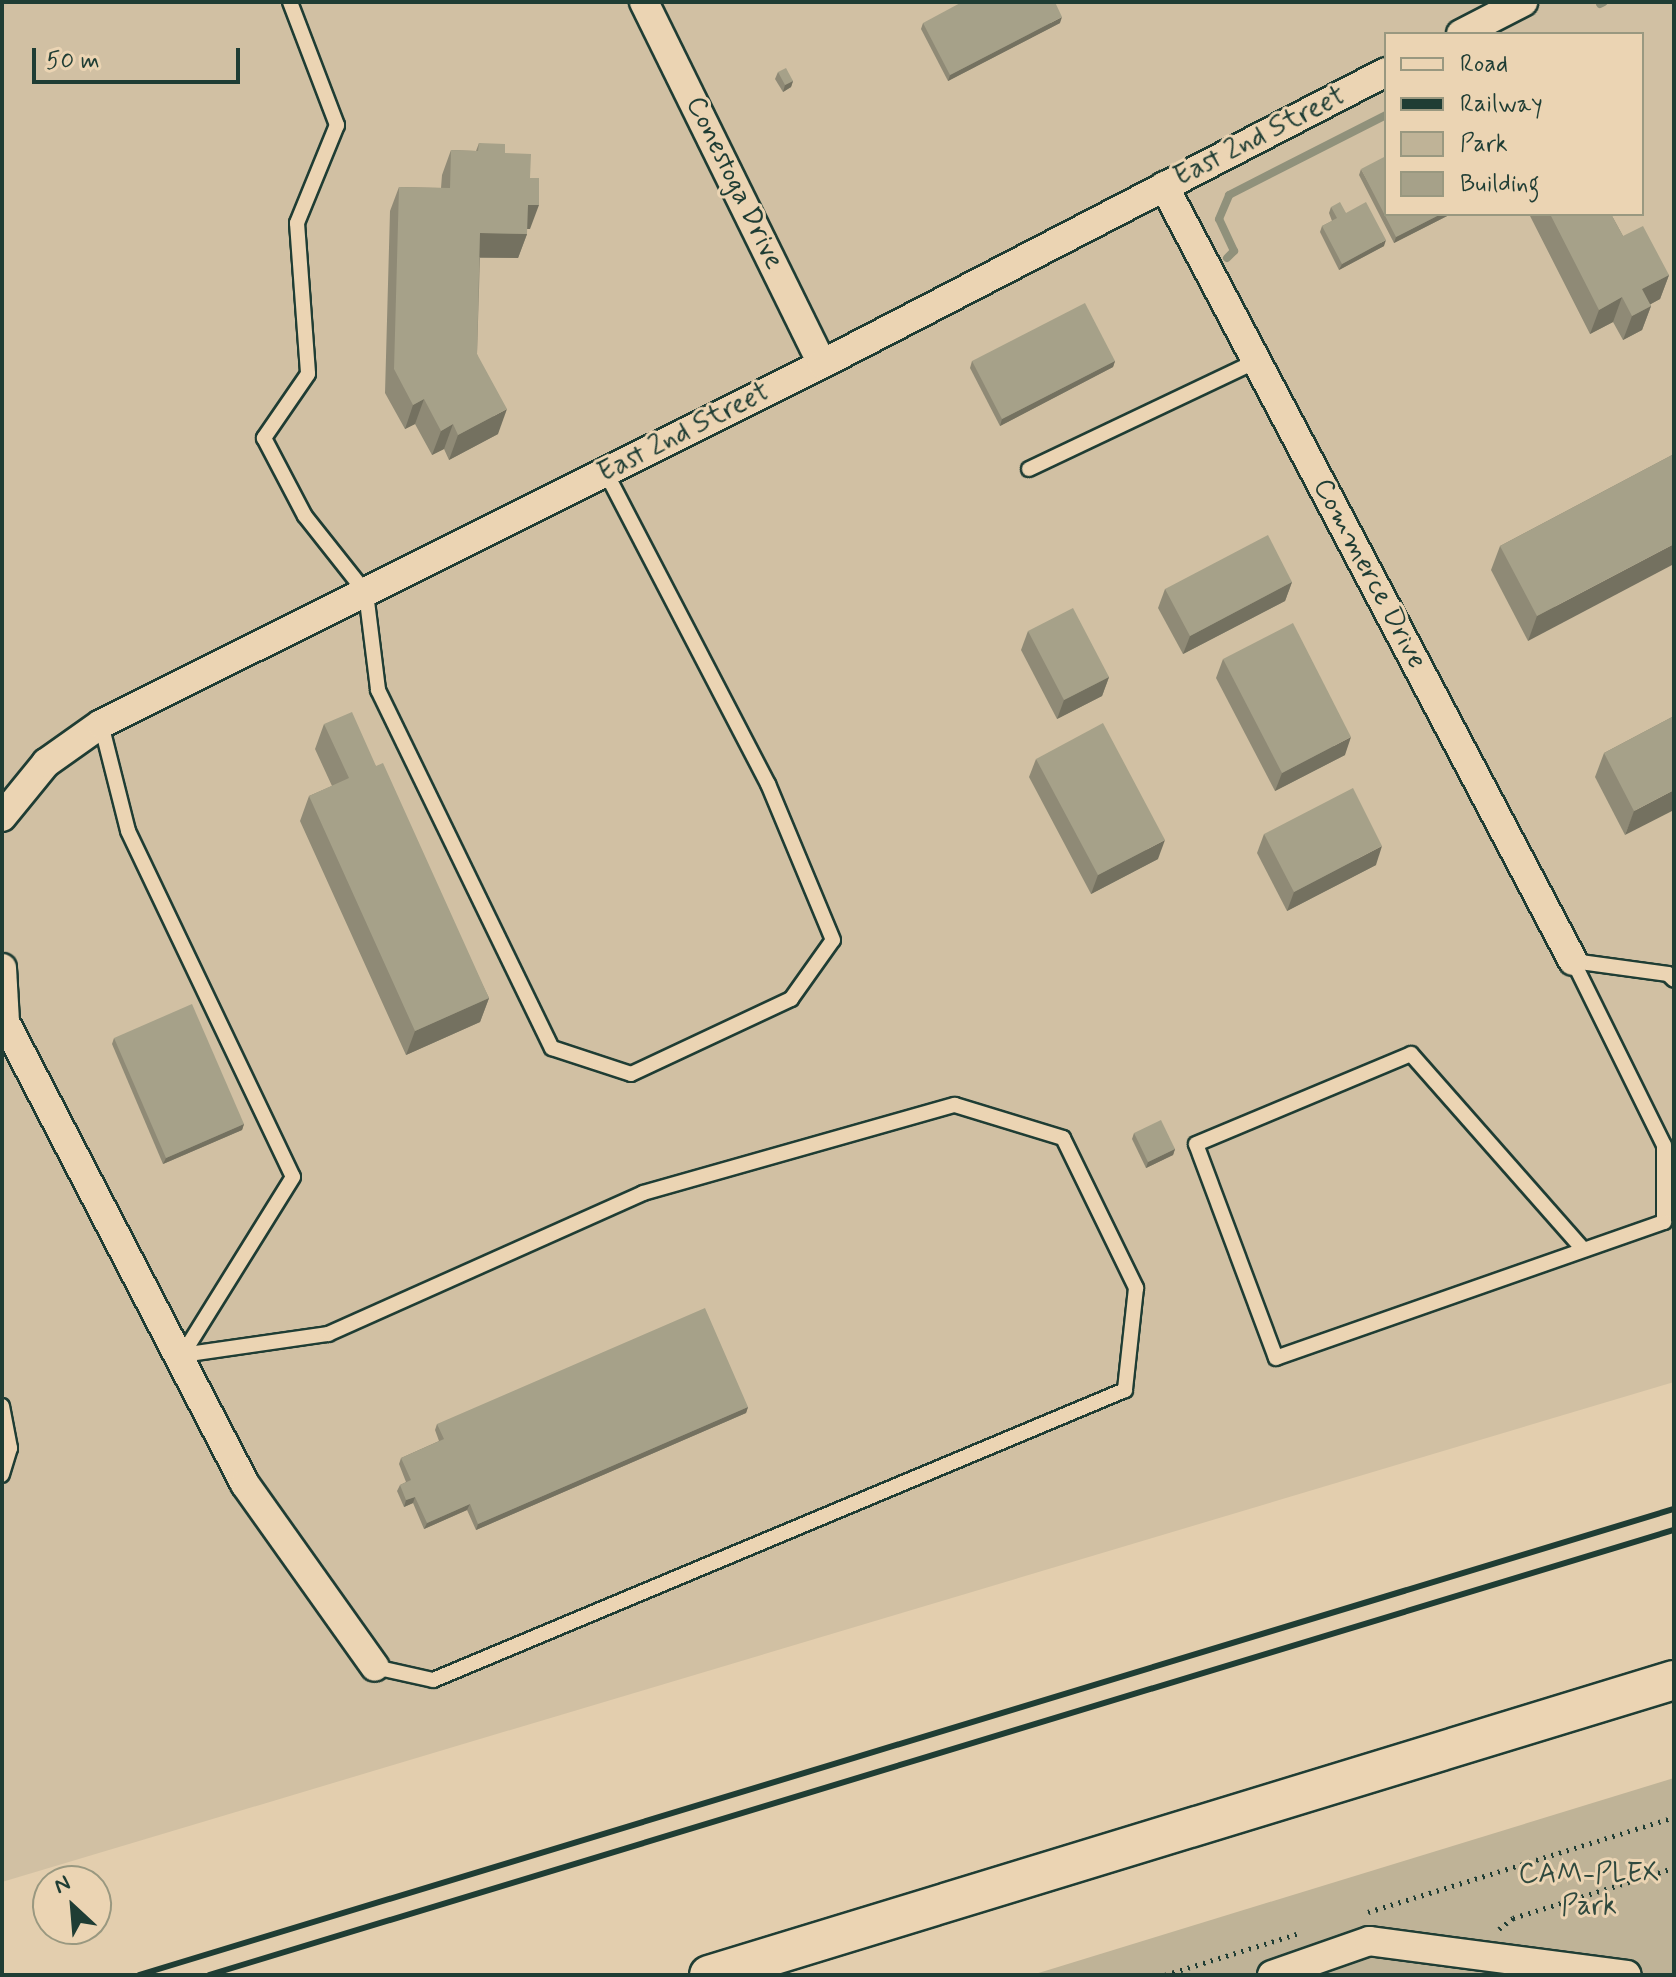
<!DOCTYPE html>
<style>
body{margin:0}
#map{position:relative;width:1676px;height:1977px;overflow:hidden;background:#e3ceae;font-family:Mynerve,sans-serif}
div>[style]{position:absolute}
[style*='--x']{left:calc(var(--x)*1px);top:calc(var(--y)*1px);width:calc(var(--w)*1px);rotate:calc(var(--a)*1deg)}
.built>*{inset:0;background:#d1c0a3}
.green>*{inset:0;background:#bfb397}
.stream>*{height:8px;margin:-4px;padding:0 4px;transform-origin:4px;border-radius:4px;background:#90917b}
.path>*{height:5px;margin-top:-2.5px;transform-origin:0;background:repeating-linear-gradient(90deg,#1f3d34 0 2px,transparent 0 8px)}
.roads{filter:drop-shadow(2px 0 #1f3d34) drop-shadow(-2px 0 #1f3d34) drop-shadow(0 2px #1f3d34) drop-shadow(0 -2px #1f3d34)}
.lane>*{height:14px;margin:-7px;padding:0 7px;transform-origin:7px;border-radius:7px;background:#ebd4b3}
.street>*{height:28px;margin:-14px;padding:0 14px;transform-origin:14px;border-radius:14px;background:#ebd4b3}
.secondary>*{height:38px;margin:-19px;padding:0 19px;transform-origin:19px;border-radius:19px;background:#ebd4b3}
.rail>*{height:6px;margin:-3px;padding:0 3px;transform-origin:3px;border-radius:3px;background:#1f3d34}
.wall>*{inset:0;background:#8f8a76}
.shaded-wall>*{inset:0;background:#747160}
.building>*{inset:0;background:#a6a189}
span{translate:-50% -50%;white-space:nowrap;text-align:center;line-height:1.15;-webkit-text-stroke:6px #ebd4b3;paint-order:stroke}
.street-label{font-size:28px;color:#1f3d34}
.park-label{font-size:28px;color:#2f493e}
.frame{position:absolute;inset:0;border:4px solid #1f3d34;pointer-events:none}
.legend{position:absolute;left:1384px;top:32px;width:260px;height:184px;box-sizing:border-box;background:#ebd4b3;border:2px solid #999880;margin:0;padding:10px 14px;list-style:none;font-size:24px;color:#1f3d34}
.legend li{display:flex;align-items:center;gap:16px;height:40px}
.legend b{width:40px;border:2px solid #999880}
.north{position:absolute;left:32px;top:1865px;width:80px;height:80px;box-sizing:border-box;background:#ebd4b3;border:2px solid #999880;border-radius:50%;rotate:334deg;font-size:22px;font-weight:700;line-height:32px;text-align:center;color:#1f3d34}
.north::after{content:'';display:block;margin:auto;width:28px;height:36px;background:#1f3d34;clip-path:polygon(50% 0,100% 100%,50% 72%,0 100%)}
.scale{position:absolute;left:32px;top:48px;width:208px;height:36px;box-sizing:border-box;border:4px solid #1f3d34;border-top:0;padding-left:10px;font-size:24px;line-height:28px;white-space:nowrap;color:#1f3d34;-webkit-text-stroke:6px #ebd4b3;paint-order:stroke}
</style>
<div id="map">
<div class="built">
<i style="clip-path:polygon(evenodd,2px 2px,1674px 2px,1674px 1382px,2px 1882px,2px 2px,1386px 34px,1642px 34px,1642px 214px,1386px 214px,1386px 34px)"></i>
</div>
<div class="green">
<i style="clip-path:polygon(1674px 1778px,1674px 1975px,1032px 1975px)"></i>
</div>
<div class="stream">
<i style="--x:1600;--y:4;--w:4;--a:-27"></i>
<i style="--x:1227;--y:258;--w:10;--a:-45"></i>
<i style="--x:1234;--y:251;--w:35;--a:-115"></i>
<i style="--x:1219;--y:219;--w:26;--a:-67"></i>
<i style="--x:1229;--y:195;--w:176;--a:-27"></i>
</div>
<div class="path">
<i style="--x:1368;--y:1912;--w:320;--a:-17.2"></i>
<i style="--x:1499;--y:1929;--w:18;--a:-38"></i>
<i style="--x:1513;--y:1918;--w:169;--a:-17.3"></i>
<i style="--x:1165;--y:1975;--w:138;--a:-17.3"></i>
</div>
<div class="roads">
<div class="lane">
<i style="--x:290;--y:2;--w:132;--a:69.1"></i>
<i style="--x:337;--y:125;--w:106;--a:112.2"></i>
<i style="--x:297;--y:223;--w:151;--a:85.8"></i>
<i style="--x:308;--y:374;--w:78;--a:124.5"></i>
<i style="--x:264;--y:438;--w:88;--a:62.3"></i>
<i style="--x:305;--y:516;--w:98;--a:51.6"></i>
<i style="--x:366;--y:593;--w:98;--a:82.9"></i>
<i style="--x:378;--y:690;--w:398;--a:64.1"></i>
<i style="--x:552;--y:1048;--w:83;--a:18.2"></i>
<i style="--x:631;--y:1074;--w:177;--a:-25.1"></i>
<i style="--x:791;--y:999;--w:72;--a:-54.6"></i>
<i style="--x:833;--y:940;--w:169;--a:-112.6"></i>
<i style="--x:768;--y:784;--w:351;--a:-117.5"></i>
<i style="--x:1029;--y:469;--w:251;--a:-25.4"></i>
<i style="--x:101;--y:724;--w:110;--a:75.8"></i>
<i style="--x:128;--y:831;--w:383;--a:64.5"></i>
<i style="--x:293;--y:1177;--w:210;--a:121.9"></i>
<i style="--x:1573;--y:961;--w:205;--a:63.7"></i>
<i style="--x:1664;--y:1145;--w:77;--a:90"></i>
<i style="--x:1664;--y:1222;--w:411;--a:160.7"></i>
<i style="--x:1276;--y:1358;--w:228;--a:-110.5"></i>
<i style="--x:1196;--y:1144;--w:233;--a:-22.7"></i>
<i style="--x:1411;--y:1054;--w:259;--a:48.6"></i>
<i style="--x:1573;--y:961;--w:96;--a:7.8"></i>
<i style="--x:1668;--y:974;--w:8;--a:45"></i>
<i style="--x:182;--y:1355;--w:148;--a:-8.2"></i>
<i style="--x:328;--y:1334;--w:345;--a:-24.1"></i>
<i style="--x:643;--y:1193;--w:324;--a:-15.8"></i>
<i style="--x:955;--y:1105;--w:113;--a:17"></i>
<i style="--x:1063;--y:1138;--w:167;--a:64"></i>
<i style="--x:1136;--y:1288;--w:103;--a:96.2"></i>
<i style="--x:1125;--y:1390;--w:750;--a:157.26"></i>
<i style="--x:433;--y:1680;--w:59;--a:-167.4"></i>
<i style="--x:2;--y:1406;--w:43;--a:79.2"></i>
<i style="--x:10;--y:1448;--w:28;--a:107"></i>
</div>
<div class="street">
<i style="--x:644;--y:2;--w:403;--a:63.8"></i>
<i style="--x:1461;--y:34;--w:70;--a:-27.3"></i>
<i style="--x:1164;--y:186;--w:876;--a:62.18"></i>
<i style="--x:2;--y:817;--w:70;--a:-50.8"></i>
<i style="--x:46;--y:763;--w:67;--a:-35.3"></i>
<i style="--x:101;--y:724;--w:806;--a:-26.53"></i>
<i style="--x:822;--y:364;--w:635;--a:-27.37"></i>
<i style="--x:2;--y:968;--w:54;--a:86.8"></i>
<i style="--x:5;--y:1022;--w:521;--a:62.55"></i>
<i style="--x:245;--y:1484;--w:224;--a:54.6"></i>
<i style="--x:1272;--y:1975;--w:103;--a:-19.3"></i>
<i style="--x:1369;--y:1941;--w:260;--a:7.5"></i>
</div>
<div class="secondary">
<i style="--x:709;--y:1975;--w:1009;--a:-17"></i>
</div>
</div>
<div class="rail">
<i style="--x:139;--y:1975;--w:1604;--a:-16.89"></i>
<i style="--x:209;--y:1975;--w:1531;--a:-16.9"></i>
</div>
<div class="wall">
<i style="clip-path:polygon(923px 23px,1060px 23px,948px 81px,921px 29px)"></i>
<i style="clip-path:polygon(778px 72px,793px 81px,791px 87px,783px 92px,775px 79px)"></i>
<i style="clip-path:polygon(479px 143px,505px 153px,530px 229px,527px 229px,527px 234px,518px 258px,480px 258px,477px 354px,498px 434px,449px 460px,444px 449px,432px 455px,415px 424px,405px 429px,385px 393px,390px 211px,399px 187px,441px 188px,442px 175px,451px 150px,476px 151px)"></i>
<i style="clip-path:polygon(1361px 169px,1386px 214px,1451px 214px,1394px 243px,1359px 175px)"></i>
<i style="clip-path:polygon(1331px 207px,1346px 213px,1384px 246px,1339px 270px,1320px 232px,1322px 226px,1332px 221px,1329px 213px)"></i>
<i style="clip-path:polygon(1529px 214px,1611px 214px,1623px 236px,1669px 275px,1660px 299px,1650px 304px,1651px 306px,1642px 330px,1623px 340px,1613px 322px,1590px 334px)"></i>
<i style="clip-path:polygon(972px 361px,1115px 361px,1113px 367px,1000px 426px,970px 368px)"></i>
<i style="clip-path:polygon(1674px 454px,1528px 641px,1491px 570px,1500px 546px)"></i>
<i style="clip-path:polygon(1292px 582px,1285px 601px,1183px 654px,1158px 608px,1165px 589px)"></i>
<i style="clip-path:polygon(1028px 631px,1109px 677px,1102px 696px,1057px 719px,1021px 650px)"></i>
<i style="clip-path:polygon(1223px 659px,1345px 755px,1275px 791px,1216px 678px)"></i>
<i style="clip-path:polygon(1674px 716px,1625px 835px,1595px 777px,1604px 753px)"></i>
<i style="clip-path:polygon(324px 724px,376px 766px,489px 998px,480px 1022px,406px 1055px,300px 821px,309px 796px,332px 786px,315px 749px)"></i>
<i style="clip-path:polygon(1036px 759px,1158px 859px,1091px 894px,1029px 777px)"></i>
<i style="clip-path:polygon(1264px 834px,1376px 865px,1287px 911px,1257px 853px)"></i>
<i style="clip-path:polygon(114px 1038px,244px 1124px,242px 1130px,163px 1164px,112px 1044px)"></i>
<i style="clip-path:polygon(1134px 1133px,1175px 1149px,1173px 1155px,1146px 1168px,1132px 1139px)"></i>
<i style="clip-path:polygon(748px 1407px,746px 1413px,476px 1530px,467px 1510px,424px 1529px,413px 1503px,404px 1507px,397px 1491px,400px 1485px,406px 1482px,399px 1464px,401px 1458px,439px 1441px,435px 1430px,437px 1424px)"></i>
</div>
<div class="shaded-wall">
<i style="clip-path:polygon(1062px 17px,1060px 23px,948px 81px,950px 75px)"></i>
<i style="clip-path:polygon(793px 81px,791px 87px,783px 92px,785px 85px)"></i>
<i style="clip-path:polygon(528px 205px,539px 205px,530px 229px,519px 229px)"></i>
<i style="clip-path:polygon(1441px 214px,1451px 214px,1394px 243px,1396px 237px)"></i>
<i style="clip-path:polygon(480px 233px,527px 234px,518px 258px,471px 257px)"></i>
<i style="clip-path:polygon(1386px 240px,1384px 246px,1339px 270px,1342px 264px)"></i>
<i style="clip-path:polygon(1669px 275px,1660px 299px,1633px 314px,1642px 289px)"></i>
<i style="clip-path:polygon(1622px 297px,1613px 322px,1590px 334px,1599px 310px)"></i>
<i style="clip-path:polygon(1651px 306px,1642px 330px,1623px 340px,1632px 316px)"></i>
<i style="clip-path:polygon(1115px 361px,1113px 367px,1000px 426px,1002px 419px)"></i>
<i style="clip-path:polygon(424px 399px,415px 424px,405px 429px,413px 405px)"></i>
<i style="clip-path:polygon(507px 409px,498px 434px,449px 460px,458px 435px)"></i>
<i style="clip-path:polygon(453px 424px,444px 449px,432px 455px,441px 431px)"></i>
<i style="clip-path:polygon(1674px 544px,1674px 564px,1528px 641px,1537px 616px)"></i>
<i style="clip-path:polygon(1292px 582px,1285px 601px,1183px 654px,1190px 636px)"></i>
<i style="clip-path:polygon(1109px 677px,1102px 696px,1057px 719px,1064px 700px)"></i>
<i style="clip-path:polygon(1351px 737px,1345px 755px,1275px 791px,1282px 773px)"></i>
<i style="clip-path:polygon(1674px 790px,1674px 810px,1625px 835px,1634px 811px)"></i>
<i style="clip-path:polygon(1165px 840px,1158px 859px,1091px 894px,1098px 875px)"></i>
<i style="clip-path:polygon(1382px 846px,1376px 865px,1287px 911px,1294px 892px)"></i>
<i style="clip-path:polygon(489px 998px,480px 1022px,406px 1055px,415px 1031px)"></i>
<i style="clip-path:polygon(244px 1124px,242px 1130px,163px 1164px,166px 1158px)"></i>
<i style="clip-path:polygon(1175px 1149px,1173px 1155px,1146px 1168px,1148px 1162px)"></i>
<i style="clip-path:polygon(748px 1407px,746px 1413px,476px 1530px,478px 1524px)"></i>
<i style="clip-path:polygon(415px 1497px,413px 1503px,404px 1507px,406px 1500px)"></i>
<i style="clip-path:polygon(470px 1504px,467px 1510px,424px 1529px,427px 1523px)"></i>
</div>
<div class="building">
<i style="clip-path:polygon(962px 2px,1055px 2px,1062px 17px,950px 75px,923px 23px)"></i>
<i style="clip-path:polygon(786px 68px,793px 81px,785px 85px,778px 72px)"></i>
<i style="clip-path:polygon(479px 143px,505px 144px,505px 153px,531px 154px,530px 178px,539px 178px,539px 205px,528px 205px,527px 234px,480px 233px,477px 354px,507px 409px,458px 435px,453px 424px,441px 431px,424px 399px,413px 405px,394px 369px,399px 187px,450px 188px,451px 150px,478px 151px)"></i>
<i style="clip-path:polygon(1386px 156px,1386px 214px,1441px 214px,1396px 237px,1361px 169px)"></i>
<i style="clip-path:polygon(1340px 202px,1346px 213px,1366px 202px,1386px 240px,1342px 264px,1322px 226px,1337px 218px,1331px 207px)"></i>
<i style="clip-path:polygon(1550px 214px,1611px 214px,1623px 236px,1643px 226px,1669px 275px,1642px 289px,1651px 306px,1632px 316px,1622px 297px,1599px 310px)"></i>
<i style="clip-path:polygon(1085px 303px,1115px 361px,1002px 419px,972px 361px)"></i>
<i style="clip-path:polygon(1674px 454px,1674px 544px,1537px 616px,1500px 546px)"></i>
<i style="clip-path:polygon(1268px 535px,1292px 582px,1190px 636px,1165px 589px)"></i>
<i style="clip-path:polygon(1073px 608px,1109px 677px,1064px 700px,1028px 631px)"></i>
<i style="clip-path:polygon(1293px 623px,1351px 737px,1282px 773px,1223px 659px)"></i>
<i style="clip-path:polygon(352px 712px,376px 766px,383px 763px,489px 998px,415px 1031px,309px 796px,349px 778px,324px 724px)"></i>
<i style="clip-path:polygon(1674px 716px,1674px 790px,1634px 811px,1604px 753px)"></i>
<i style="clip-path:polygon(1103px 723px,1165px 840px,1098px 875px,1036px 759px)"></i>
<i style="clip-path:polygon(1353px 788px,1382px 846px,1294px 892px,1264px 834px)"></i>
<i style="clip-path:polygon(192px 1004px,244px 1124px,166px 1158px,114px 1038px)"></i>
<i style="clip-path:polygon(1161px 1120px,1175px 1149px,1148px 1162px,1134px 1133px)"></i>
<i style="clip-path:polygon(705px 1308px,748px 1407px,478px 1524px,470px 1504px,427px 1523px,415px 1497px,406px 1500px,400px 1485px,411px 1480px,401px 1458px,444px 1439px,437px 1424px)"></i>
</div>
<div class="street-label">
<span style="left:1260px;top:137px;rotate:-27deg">East 2nd Street</span>
<span style="left:734px;top:183px;rotate:64deg">Conestoga Drive</span>
<span style="left:684px;top:433px;rotate:-27deg">East 2nd Street</span>
<span style="left:1369px;top:574px;rotate:62deg">Commerce Drive</span>
</div>
<div class="park-label">
<span style="left:1589px;top:1891px">CAM-PLEX<br>Park</span>
</div>
<div class="frame"></div>
<ul class="legend">
<li><b style="height:10px;background:#ebd4b3"></b>Road</li>
<li><b style="height:10px;background:#1f3d34"></b>Railway</li>
<li><b style="height:22px;background:#bfb397"></b>Park</li>
<li><b style="height:22px;background:#a6a189"></b>Building</li>
</ul>
<div class="north">N</div>
<div class="scale">50 m</div>
</div>
